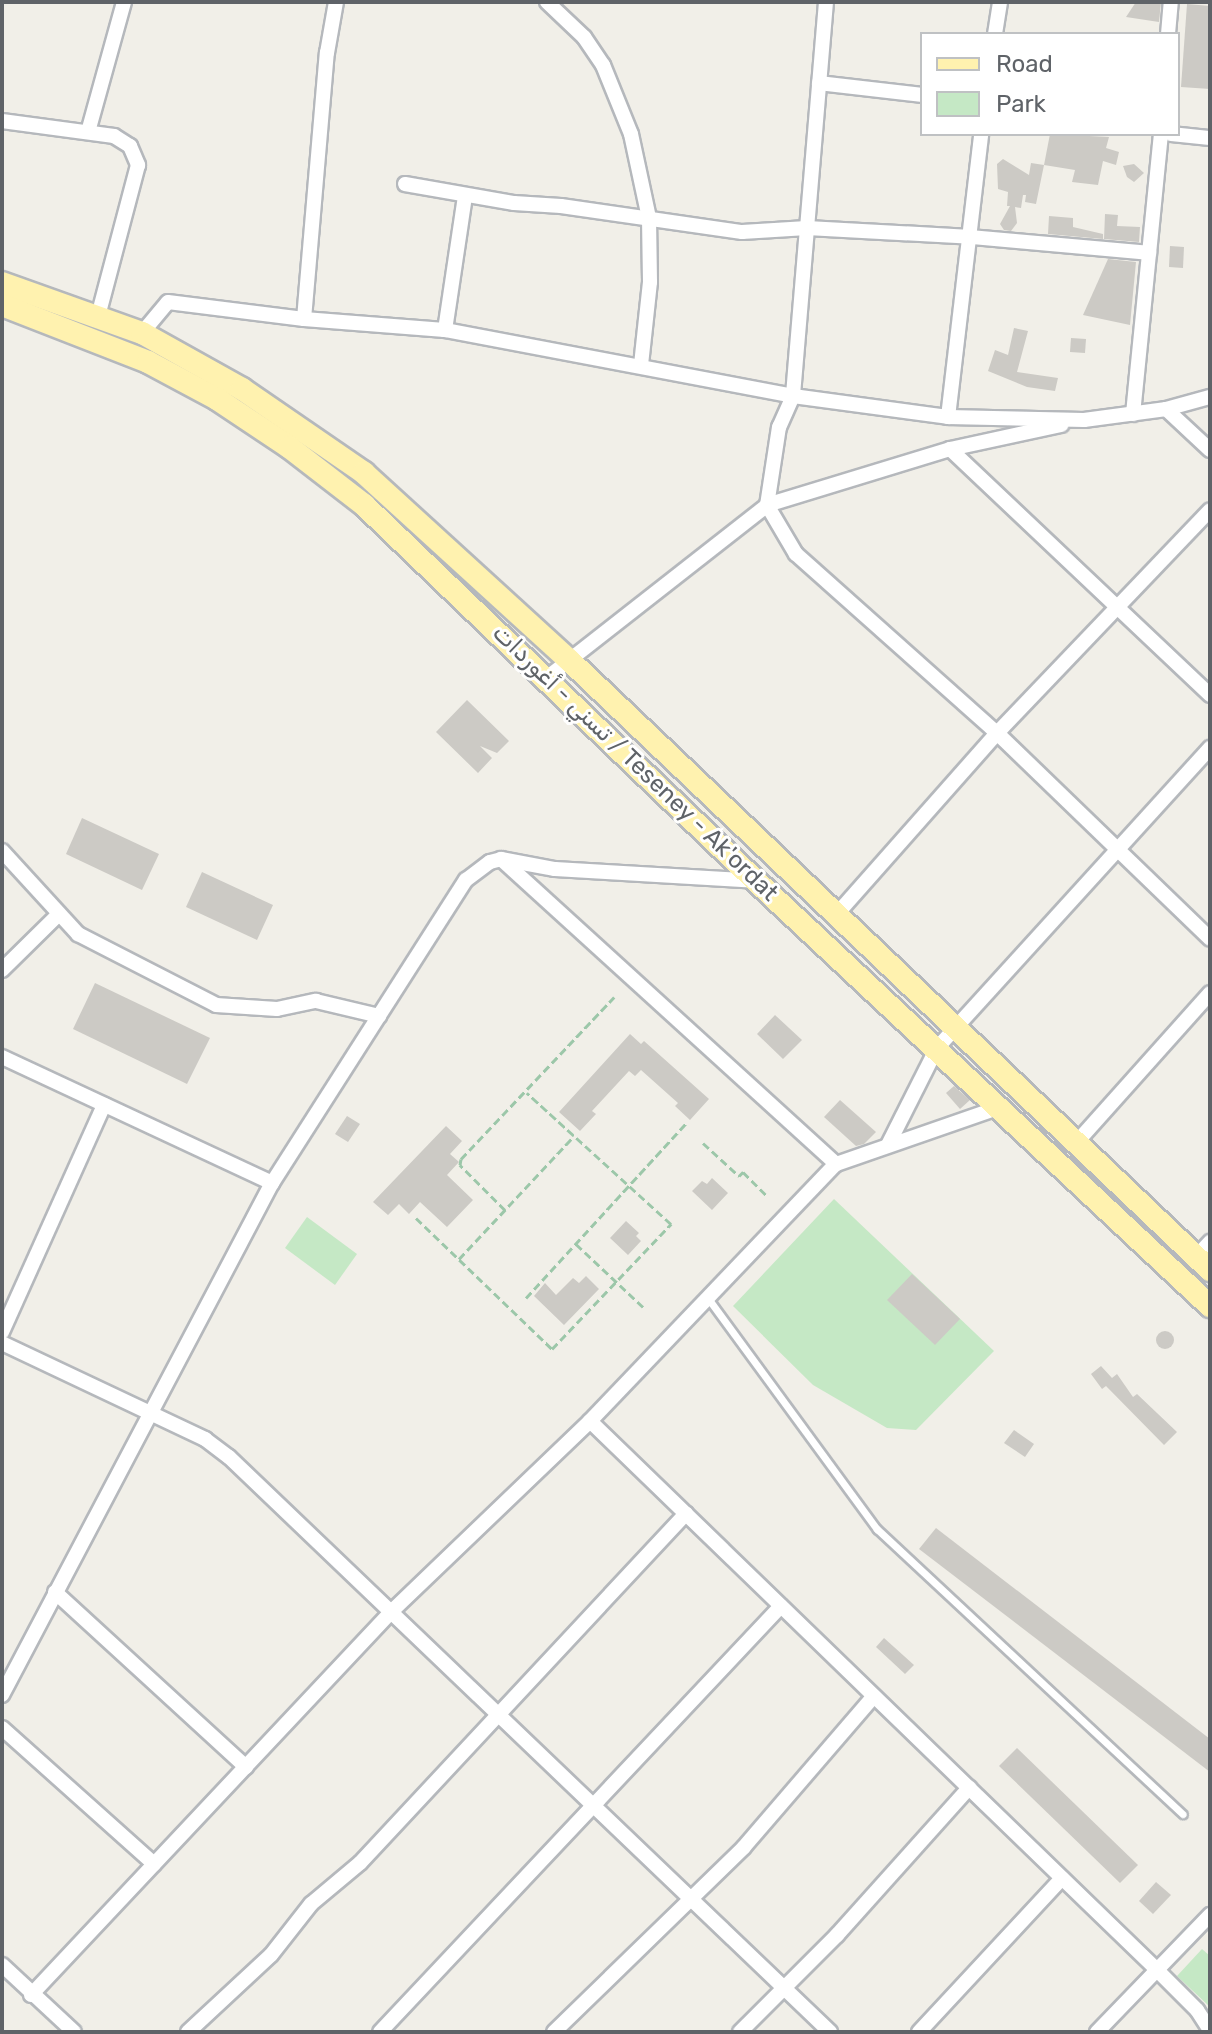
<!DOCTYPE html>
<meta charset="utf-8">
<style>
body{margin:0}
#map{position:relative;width:1212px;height:2034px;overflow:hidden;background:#f1efe8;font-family:Rubik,"Noto Sans Arabic",sans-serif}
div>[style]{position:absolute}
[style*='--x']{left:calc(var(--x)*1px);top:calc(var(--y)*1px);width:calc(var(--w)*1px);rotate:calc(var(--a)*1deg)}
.green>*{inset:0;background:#c5e8c5}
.building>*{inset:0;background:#cccac5}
.round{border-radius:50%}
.path>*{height:3px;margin-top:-1.5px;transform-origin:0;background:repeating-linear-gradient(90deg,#9cc7a9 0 8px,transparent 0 12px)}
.roads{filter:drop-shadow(2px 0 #b5b8bc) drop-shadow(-2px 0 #b5b8bc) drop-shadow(0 2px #b5b8bc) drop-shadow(0 -2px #b5b8bc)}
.lane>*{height:7px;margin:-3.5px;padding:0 3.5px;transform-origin:3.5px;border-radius:3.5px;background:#fff}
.street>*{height:14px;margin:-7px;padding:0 7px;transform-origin:7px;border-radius:7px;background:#fff}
.primary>*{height:22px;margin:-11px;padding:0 11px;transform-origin:11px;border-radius:11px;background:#fff2af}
span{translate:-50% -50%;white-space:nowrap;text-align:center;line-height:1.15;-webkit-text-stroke:6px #fff;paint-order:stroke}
.street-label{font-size:24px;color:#5f6368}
.frame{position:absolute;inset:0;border:4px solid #5f6368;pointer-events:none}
.legend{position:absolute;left:920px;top:32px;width:260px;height:104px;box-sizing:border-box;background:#fff;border:2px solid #bfc1c3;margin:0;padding:10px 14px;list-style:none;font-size:24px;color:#5f6368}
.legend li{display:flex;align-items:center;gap:16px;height:40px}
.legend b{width:40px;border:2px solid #bfc1c3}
</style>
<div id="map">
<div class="green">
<i style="clip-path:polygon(834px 1199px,994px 1351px,916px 1430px,887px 1428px,813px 1385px,733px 1306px)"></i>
<i style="clip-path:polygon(307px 1217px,357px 1254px,335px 1285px,285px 1248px)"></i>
<i style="clip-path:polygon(1202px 1949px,1210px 1956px,1210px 2007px,1177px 1976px)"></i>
</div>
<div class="building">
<i style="clip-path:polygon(1136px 2px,1161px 2px,1159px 22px,1126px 17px)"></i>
<i style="clip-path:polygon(1187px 4px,1210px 6px,1210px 89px,1181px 87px)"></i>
<i style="clip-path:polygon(1050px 134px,1109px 137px,1106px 148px,1119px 152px,1116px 165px,1103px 161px,1098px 185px,1072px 182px,1075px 170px,1044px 165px)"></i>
<i style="clip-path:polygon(1003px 159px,1029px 175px,1031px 163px,1044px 165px,1036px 204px,1025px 202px,1026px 195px,1023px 195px,1021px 208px,1015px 207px,1017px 223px,1011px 231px,1004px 230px,1000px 224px,1010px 206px,1007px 206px,1008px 192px,998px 189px,997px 164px)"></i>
<i style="clip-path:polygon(1134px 164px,1144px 173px,1134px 182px,1127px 177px,1123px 166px)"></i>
<i style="clip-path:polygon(1105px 214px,1118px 215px,1117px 226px,1140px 227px,1139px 242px,1104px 239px)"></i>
<i style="clip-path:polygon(1049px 216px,1073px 218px,1073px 227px,1103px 234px,1103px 239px,1048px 234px)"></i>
<i style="clip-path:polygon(1170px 246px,1184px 247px,1183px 268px,1169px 267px)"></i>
<i style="clip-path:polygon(1108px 259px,1136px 262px,1130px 325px,1083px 315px)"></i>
<i style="clip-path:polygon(1014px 328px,1028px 331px,1017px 372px,1058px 378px,1055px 391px,1027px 387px,988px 371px,995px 350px,1008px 355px)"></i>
<i style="clip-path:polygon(1071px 338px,1086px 339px,1085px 353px,1070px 352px)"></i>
<i style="clip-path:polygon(467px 700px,509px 741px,497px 753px,480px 746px,492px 758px,478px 773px,436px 732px)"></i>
<i style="clip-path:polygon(82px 818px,159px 854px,142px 890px,66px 854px)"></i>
<i style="clip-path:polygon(202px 872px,273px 905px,257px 940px,186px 907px)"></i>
<i style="clip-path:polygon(95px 983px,210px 1038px,187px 1084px,73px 1029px)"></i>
<i style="clip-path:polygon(775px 1015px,802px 1040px,783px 1059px,757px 1034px)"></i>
<i style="clip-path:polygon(630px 1034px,641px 1044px,644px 1041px,709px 1099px,690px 1120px,675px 1106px,678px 1103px,641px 1070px,635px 1076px,629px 1071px,592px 1111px,596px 1114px,580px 1131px,559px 1112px)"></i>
<i style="clip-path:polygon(954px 1086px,970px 1100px,960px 1109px,946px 1093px)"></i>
<i style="clip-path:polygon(840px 1100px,876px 1132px,864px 1144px,856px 1146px,824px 1117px)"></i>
<i style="clip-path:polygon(347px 1116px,360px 1124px,348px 1142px,335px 1134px)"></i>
<i style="clip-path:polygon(446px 1126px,462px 1141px,450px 1154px,459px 1162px,447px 1175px,473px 1200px,447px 1227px,420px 1202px,409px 1214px,399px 1204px,388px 1215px,373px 1202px)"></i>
<i style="clip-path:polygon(712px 1178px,728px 1193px,712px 1210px,692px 1191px,702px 1181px,707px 1184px)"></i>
<i style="clip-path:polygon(626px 1221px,639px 1233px,636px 1236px,641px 1241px,628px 1255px,610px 1238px)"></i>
<i style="clip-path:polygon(912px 1274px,960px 1319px,935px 1345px,887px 1300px)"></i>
<i style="clip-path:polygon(586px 1276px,599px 1289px,564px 1325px,534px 1296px,545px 1283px,556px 1295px,573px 1278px,579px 1283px)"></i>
<i class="round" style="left:1156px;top:1331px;width:18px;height:18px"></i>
<i style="clip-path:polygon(1101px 1366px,1112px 1378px,1117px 1374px,1133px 1397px,1137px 1394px,1177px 1432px,1164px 1445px,1106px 1386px,1102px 1389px,1091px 1374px)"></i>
<i style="clip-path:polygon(1014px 1430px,1034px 1444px,1025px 1457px,1004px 1443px)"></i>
<i style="clip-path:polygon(936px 1528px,1210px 1739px,1210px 1772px,919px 1549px)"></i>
<i style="clip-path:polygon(884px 1638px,914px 1665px,905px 1674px,876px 1647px)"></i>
<i style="clip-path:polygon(1017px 1748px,1138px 1865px,1120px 1883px,999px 1766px)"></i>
<i style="clip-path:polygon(1156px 1882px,1171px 1895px,1153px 1914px,1139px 1901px)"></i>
</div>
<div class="path">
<i style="--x:703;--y:1143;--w:49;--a:42.5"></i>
<i style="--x:739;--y:1176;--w:6;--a:-45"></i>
<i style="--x:743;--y:1172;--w:34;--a:45"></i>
<i style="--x:505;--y:1210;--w:64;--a:-135"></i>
<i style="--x:460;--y:1165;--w:6;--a:-81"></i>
<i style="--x:461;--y:1159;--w:223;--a:-46.6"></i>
<i style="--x:416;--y:1218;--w:189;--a:43.9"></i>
<i style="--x:552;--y:1349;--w:173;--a:-46.4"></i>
<i style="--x:671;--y:1224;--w:195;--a:-137.7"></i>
<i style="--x:576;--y:1244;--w:92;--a:43.2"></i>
<i style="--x:459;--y:1259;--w:168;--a:-46.9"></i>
<i style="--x:526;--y:1298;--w:239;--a:-47.5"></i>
</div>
<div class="roads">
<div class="lane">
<i style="--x:707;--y:1297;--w:288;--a:53.8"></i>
<i style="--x:877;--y:1529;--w:418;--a:43"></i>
</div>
<div class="street">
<i style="--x:547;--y:2;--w:51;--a:43.4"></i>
<i style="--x:584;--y:37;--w:34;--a:56"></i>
<i style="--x:603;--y:65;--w:74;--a:67.9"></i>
<i style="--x:631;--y:134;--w:86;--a:77.9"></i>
<i style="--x:649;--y:218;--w:64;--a:89.1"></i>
<i style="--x:650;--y:282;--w:83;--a:96.2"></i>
<i style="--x:826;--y:2;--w:395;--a:94.8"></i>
<i style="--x:793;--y:396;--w:34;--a:114"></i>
<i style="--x:779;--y:427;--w:79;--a:98.7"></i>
<i style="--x:767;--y:505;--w:57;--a:59.4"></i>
<i style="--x:796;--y:554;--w:269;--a:41.7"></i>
<i style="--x:997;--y:733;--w:296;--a:44"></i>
<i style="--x:995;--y:34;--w:32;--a:-81"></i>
<i style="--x:1168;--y:34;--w:32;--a:-85"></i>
<i style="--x:819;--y:83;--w:104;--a:6.6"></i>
<i style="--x:2;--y:121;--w:113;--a:7.6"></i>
<i style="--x:114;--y:136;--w:19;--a:32"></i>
<i style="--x:130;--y:146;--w:21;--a:67"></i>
<i style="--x:138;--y:165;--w:156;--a:104.8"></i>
<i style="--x:88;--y:132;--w:135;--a:-74.5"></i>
<i style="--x:1171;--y:134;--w:39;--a:6"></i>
<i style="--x:405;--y:184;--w:111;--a:9.9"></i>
<i style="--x:514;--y:203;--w:47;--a:3.7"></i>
<i style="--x:561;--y:206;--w:183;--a:8.2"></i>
<i style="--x:742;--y:232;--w:65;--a:-3.5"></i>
<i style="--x:807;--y:228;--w:164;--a:3.1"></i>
<i style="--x:971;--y:237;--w:179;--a:5.1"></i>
<i style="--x:304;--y:319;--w:267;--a:-85.1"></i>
<i style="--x:327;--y:53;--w:52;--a:-80"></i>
<i style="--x:445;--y:330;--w:135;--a:-81.5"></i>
<i style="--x:142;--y:333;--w:40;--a:-50"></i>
<i style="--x:168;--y:302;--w:137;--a:7.1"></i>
<i style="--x:304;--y:319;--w:141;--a:4.5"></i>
<i style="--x:445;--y:330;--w:354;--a:10.7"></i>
<i style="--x:793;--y:396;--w:156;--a:7.7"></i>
<i style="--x:948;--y:417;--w:136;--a:1.3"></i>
<i style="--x:1084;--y:420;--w:83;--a:-7.6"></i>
<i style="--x:1166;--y:409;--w:46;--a:-15.3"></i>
<i style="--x:1166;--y:409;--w:60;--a:43"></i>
<i style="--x:1133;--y:414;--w:281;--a:-84.3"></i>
<i style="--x:948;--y:417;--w:285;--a:-83.3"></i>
<i style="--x:950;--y:449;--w:358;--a:43.4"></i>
<i style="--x:548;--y:677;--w:278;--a:-38.1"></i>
<i style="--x:767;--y:505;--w:191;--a:-17"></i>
<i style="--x:950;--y:449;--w:114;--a:-12.2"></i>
<i style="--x:2;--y:851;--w:113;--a:47.5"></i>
<i style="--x:78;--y:934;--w:155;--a:27.2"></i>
<i style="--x:216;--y:1005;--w:61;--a:3.8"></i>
<i style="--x:277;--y:1009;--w:40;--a:-12"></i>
<i style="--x:316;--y:1001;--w:65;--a:13.4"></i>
<i style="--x:501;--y:859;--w:453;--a:42.3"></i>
<i style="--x:836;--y:915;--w:243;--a:-48.5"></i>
<i style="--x:997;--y:733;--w:308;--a:-46.3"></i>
<i style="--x:2;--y:970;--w:78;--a:-44.5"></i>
<i style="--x:2;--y:1057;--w:298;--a:25"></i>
<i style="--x:1076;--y:1143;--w:201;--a:-48.2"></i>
<i style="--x:888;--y:1145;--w:109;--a:-63.2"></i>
<i style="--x:937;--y:1048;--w:406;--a:-47.7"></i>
<i style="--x:1196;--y:1257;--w:21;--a:-47"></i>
<i style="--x:2;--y:1332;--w:249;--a:-65.8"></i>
<i style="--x:2;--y:1343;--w:225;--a:25.3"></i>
<i style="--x:205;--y:1439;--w:30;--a:37"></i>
<i style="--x:229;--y:1457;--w:832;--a:43.73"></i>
<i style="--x:590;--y:1421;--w:788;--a:44.07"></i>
<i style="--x:1156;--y:1969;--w:58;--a:45"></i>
<i style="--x:1197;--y:2010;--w:24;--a:57"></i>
<i style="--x:55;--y:1592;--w:259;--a:42.5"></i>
<i style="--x:2;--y:1695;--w:579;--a:-62.2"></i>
<i style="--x:272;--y:1183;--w:360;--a:-57.4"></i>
<i style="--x:466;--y:880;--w:30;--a:-37"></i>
<i style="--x:490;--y:862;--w:11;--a:-15"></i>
<i style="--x:501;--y:859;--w:55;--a:10.5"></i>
<i style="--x:555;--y:869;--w:200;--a:3.4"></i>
<i style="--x:2;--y:1728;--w:204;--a:41.8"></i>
<i style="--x:2;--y:1965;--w:98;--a:42.9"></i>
<i style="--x:31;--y:1995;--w:527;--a:-46.77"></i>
<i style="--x:392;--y:1611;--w:274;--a:-43.8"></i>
<i style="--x:590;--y:1421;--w:356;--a:-46.3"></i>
<i style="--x:836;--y:1164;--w:175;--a:-19.1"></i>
<i style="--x:188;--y:2032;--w:113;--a:-42.9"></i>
<i style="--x:271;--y:1955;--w:65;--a:-51.9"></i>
<i style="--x:311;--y:1904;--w:64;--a:-39.9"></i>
<i style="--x:360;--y:1863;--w:478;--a:-47"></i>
<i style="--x:380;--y:2032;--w:585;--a:-46.73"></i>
<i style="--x:554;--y:2032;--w:265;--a:-44.2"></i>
<i style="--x:744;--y:1847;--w:199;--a:-49.3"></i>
<i style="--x:740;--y:2032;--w:137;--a:-45"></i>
<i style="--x:837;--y:1935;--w:198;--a:-48.1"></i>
<i style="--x:919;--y:2032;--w:210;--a:-47.1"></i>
<i style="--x:1097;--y:2032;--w:163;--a:-46"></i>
</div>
<div class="primary">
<i style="--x:2;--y:283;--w:149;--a:19.7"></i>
<i style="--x:142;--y:333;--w:115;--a:29.2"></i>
<i style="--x:242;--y:389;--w:148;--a:34.5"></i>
<i style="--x:364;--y:473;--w:277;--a:42.4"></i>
<i style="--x:569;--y:660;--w:885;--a:43.58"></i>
<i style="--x:2;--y:305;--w:157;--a:21.3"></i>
<i style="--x:148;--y:362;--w:78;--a:28.2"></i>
<i style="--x:217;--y:399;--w:87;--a:33.7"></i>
<i style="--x:289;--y:447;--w:95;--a:37.7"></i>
<i style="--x:364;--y:505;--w:543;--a:43.81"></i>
<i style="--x:756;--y:881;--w:622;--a:43.11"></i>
</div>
</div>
<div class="street-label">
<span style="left:635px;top:763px;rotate:44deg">تسني - أغوردات / Teseney - Ak'ordat</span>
</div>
<div class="frame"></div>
<ul class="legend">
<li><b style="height:10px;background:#fff2af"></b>Road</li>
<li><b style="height:22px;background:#c5e8c5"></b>Park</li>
</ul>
</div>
